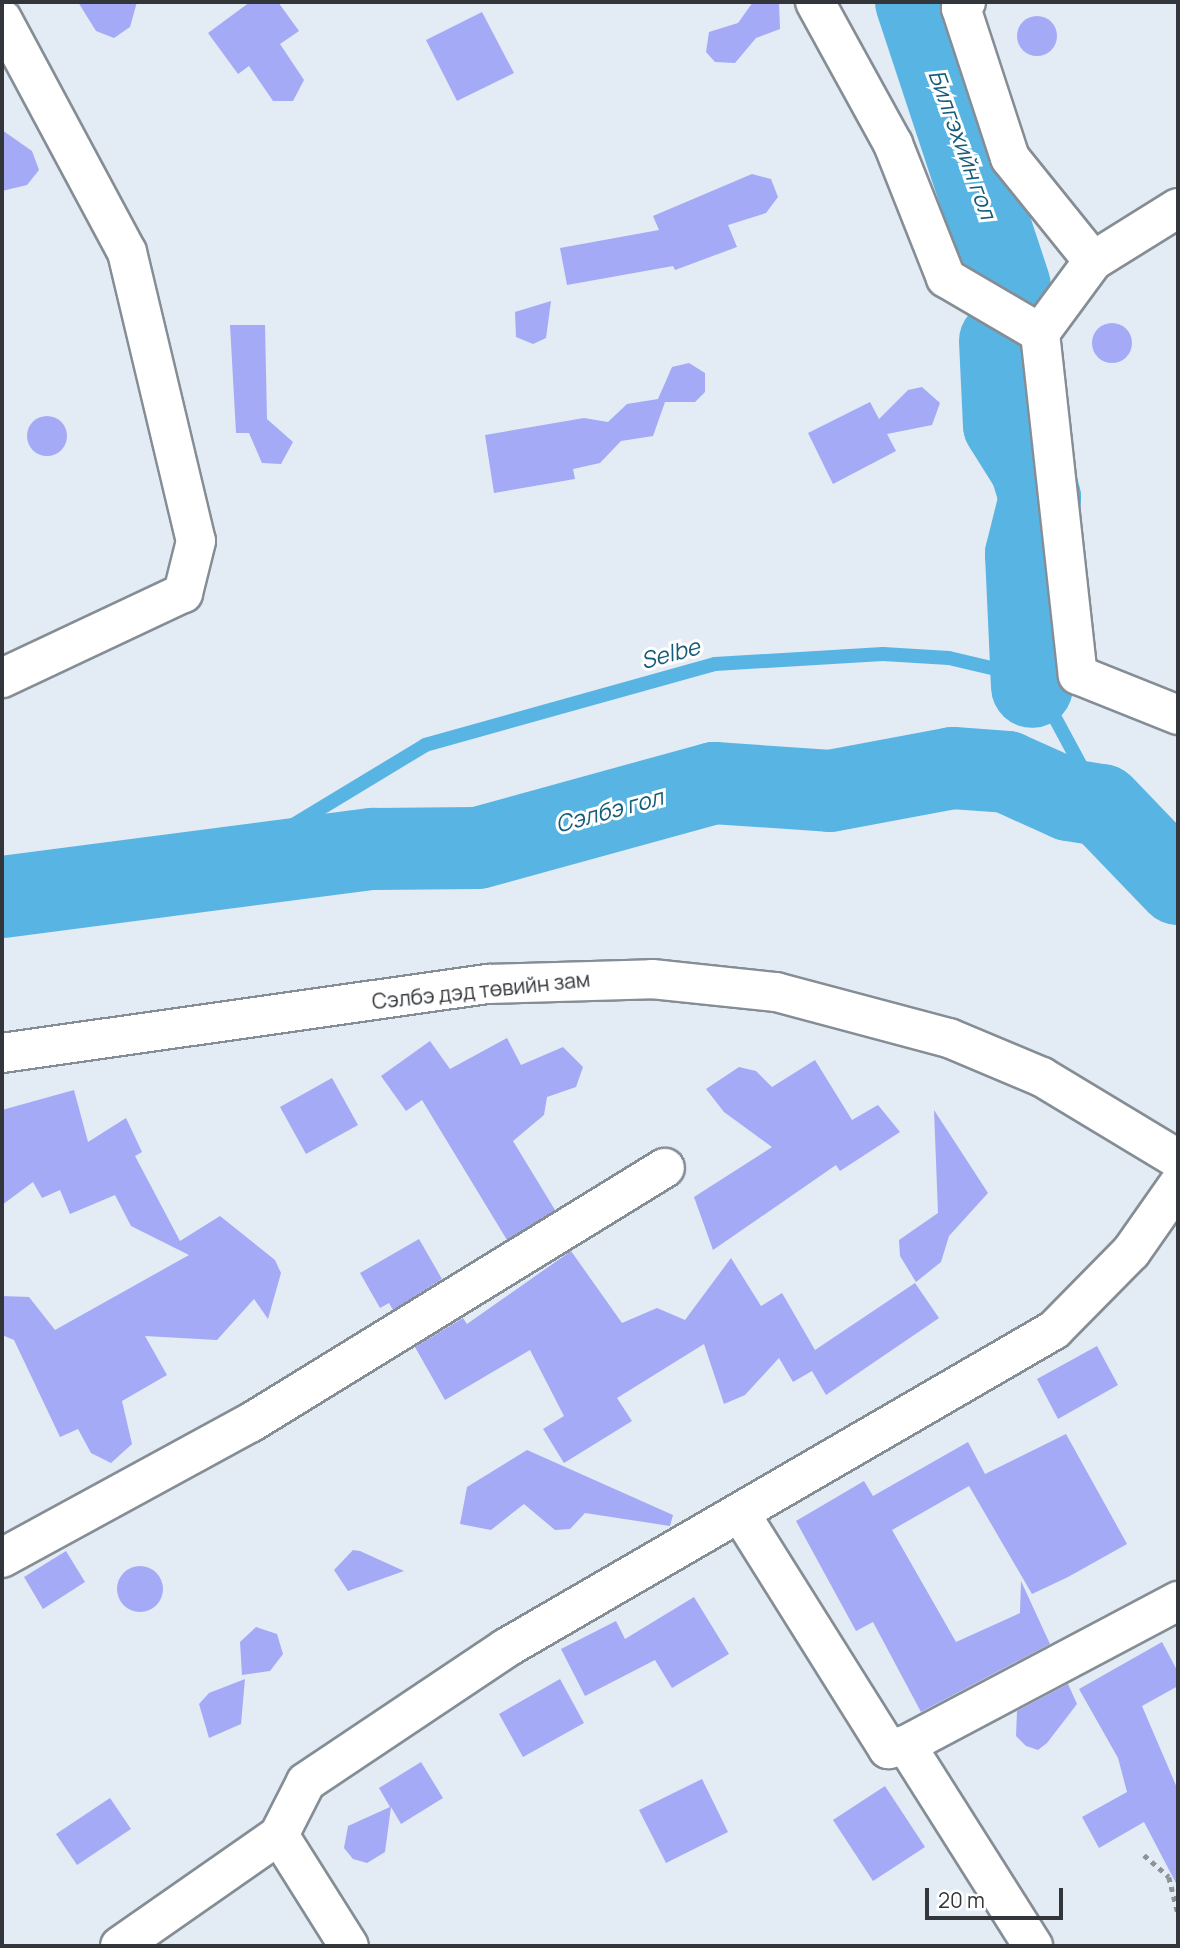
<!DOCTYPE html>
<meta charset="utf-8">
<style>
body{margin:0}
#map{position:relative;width:1180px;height:1948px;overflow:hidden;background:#e3ebf4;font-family:Manrope,sans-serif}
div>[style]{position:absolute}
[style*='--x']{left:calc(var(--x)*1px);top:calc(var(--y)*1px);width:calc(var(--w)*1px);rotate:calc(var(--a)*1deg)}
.stream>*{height:14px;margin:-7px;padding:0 7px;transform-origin:7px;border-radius:7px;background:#58b4e2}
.river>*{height:82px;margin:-41px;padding:0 41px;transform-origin:41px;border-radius:41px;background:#58b4e2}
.building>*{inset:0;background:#a5aaf6}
.round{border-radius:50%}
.path>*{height:4.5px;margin-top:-2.25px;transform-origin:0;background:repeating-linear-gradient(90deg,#8d9399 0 5px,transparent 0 10px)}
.roads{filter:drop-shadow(2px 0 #858d95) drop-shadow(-2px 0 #858d95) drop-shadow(0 2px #858d95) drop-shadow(0 -2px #858d95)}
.minor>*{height:38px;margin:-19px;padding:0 19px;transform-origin:19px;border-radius:19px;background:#fff}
span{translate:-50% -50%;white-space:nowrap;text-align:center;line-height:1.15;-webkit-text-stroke:6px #fff;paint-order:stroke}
.street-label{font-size:21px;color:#323539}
.water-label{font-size:23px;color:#155c7b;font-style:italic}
.frame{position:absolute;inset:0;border:4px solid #323539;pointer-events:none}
.scale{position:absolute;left:925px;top:1888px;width:138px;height:32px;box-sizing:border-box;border:4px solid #323539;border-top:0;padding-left:9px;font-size:21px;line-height:24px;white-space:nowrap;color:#323539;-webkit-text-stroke:5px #fff;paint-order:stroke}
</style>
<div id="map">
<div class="stream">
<i style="--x:219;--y:870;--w:241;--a:-31.2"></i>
<i style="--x:425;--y:745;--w:301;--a:-15.6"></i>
<i style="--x:715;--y:664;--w:168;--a:-3.4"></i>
<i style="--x:883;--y:654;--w:66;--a:3.5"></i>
<i style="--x:949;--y:658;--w:61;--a:13.3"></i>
<i style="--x:1008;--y:672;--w:28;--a:32"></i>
<i style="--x:1032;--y:687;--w:36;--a:53"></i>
<i style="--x:1054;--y:716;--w:101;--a:61.7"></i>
</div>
<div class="river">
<i style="--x:916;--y:2;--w:299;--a:71.7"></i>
<i style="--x:1000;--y:341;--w:84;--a:87.3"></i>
<i style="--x:1004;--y:425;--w:51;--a:57.9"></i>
<i style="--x:1031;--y:468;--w:31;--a:73"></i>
<i style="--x:1040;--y:498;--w:58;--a:104"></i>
<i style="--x:1026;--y:554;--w:133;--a:87.4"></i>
<i style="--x:2;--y:897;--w:375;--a:-7.4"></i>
<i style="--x:374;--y:849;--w:104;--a:-0.6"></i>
<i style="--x:478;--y:848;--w:245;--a:-15.4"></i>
<i style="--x:714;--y:783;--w:116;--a:3.9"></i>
<i style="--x:830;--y:791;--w:125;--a:-10.6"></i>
<i style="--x:953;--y:768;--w:54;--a:4.2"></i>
<i style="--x:1007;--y:772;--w:68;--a:24.3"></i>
<i style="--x:1069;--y:800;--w:33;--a:9"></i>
<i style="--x:1102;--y:805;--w:110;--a:46.1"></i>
</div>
<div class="building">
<i style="clip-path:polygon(78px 2px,137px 2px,130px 27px,114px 38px,96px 31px)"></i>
<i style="clip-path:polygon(250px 2px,278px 2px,299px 31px,280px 44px,304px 80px,293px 101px,273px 101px,249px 66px,238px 74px,208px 33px)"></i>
<i style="clip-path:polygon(753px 2px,779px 2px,780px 29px,756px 38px,735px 63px,715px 62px,706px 52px,709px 32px,738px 23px)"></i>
<i style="clip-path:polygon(482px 12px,514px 73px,457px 101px,426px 40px)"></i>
<i class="round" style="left:1017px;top:16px;width:40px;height:40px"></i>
<i style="clip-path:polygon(2px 130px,32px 151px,39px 170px,27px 185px,2px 191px)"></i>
<i style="clip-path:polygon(752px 174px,771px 179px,778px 197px,766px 213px,728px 225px,737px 247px,675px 270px,673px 266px,567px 285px,560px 248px,659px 230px,653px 216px)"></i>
<i style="clip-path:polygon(551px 301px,546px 338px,533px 344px,516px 337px,515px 312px)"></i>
<i class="round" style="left:1092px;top:323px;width:40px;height:40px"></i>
<i style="clip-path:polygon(230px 325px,265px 325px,267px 419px,293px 442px,281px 464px,262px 463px,249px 433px,236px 433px)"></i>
<i style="clip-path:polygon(689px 363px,705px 373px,705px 392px,695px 402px,665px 402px,653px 436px,621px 441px,600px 463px,573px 469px,575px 479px,494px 493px,485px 435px,584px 418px,608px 422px,627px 404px,658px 399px,672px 367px)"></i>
<i style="clip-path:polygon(922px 387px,940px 403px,932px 425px,887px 434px,896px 451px,833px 484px,808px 433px,870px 402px,879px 419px,908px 390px)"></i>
<i class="round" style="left:27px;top:416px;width:40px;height:40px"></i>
<i style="clip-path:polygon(507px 1038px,521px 1065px,563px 1047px,583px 1067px,576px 1087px,547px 1097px,544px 1115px,513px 1141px,555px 1210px,507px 1240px,422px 1100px,406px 1111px,381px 1076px,430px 1041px,450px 1069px)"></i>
<i style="clip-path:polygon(815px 1060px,852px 1120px,878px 1105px,900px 1132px,840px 1171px,836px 1165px,713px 1250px,694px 1197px,772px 1147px,724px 1112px,706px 1089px,739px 1067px,756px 1071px,772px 1087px)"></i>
<i style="clip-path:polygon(332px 1078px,358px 1125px,306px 1154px,280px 1107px)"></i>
<i style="clip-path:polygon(74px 1090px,88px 1142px,126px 1118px,142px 1152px,135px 1156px,180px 1241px,220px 1216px,275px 1260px,281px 1273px,268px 1319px,254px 1299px,217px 1340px,145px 1336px,167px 1375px,122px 1401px,132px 1444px,111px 1463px,91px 1453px,78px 1429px,60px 1437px,14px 1340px,2px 1335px,2px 1296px,29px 1297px,55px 1330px,189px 1255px,131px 1226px,115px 1195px,70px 1214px,60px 1190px,42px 1198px,33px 1182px,2px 1205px,2px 1110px)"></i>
<i style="clip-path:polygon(934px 1110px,988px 1193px,949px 1236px,941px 1262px,916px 1282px,900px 1256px,899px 1240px,938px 1213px)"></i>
<i style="clip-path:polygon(419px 1239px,442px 1279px,393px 1310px,389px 1303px,380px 1308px,360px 1273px)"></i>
<i style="clip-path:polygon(571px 1251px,622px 1323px,657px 1308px,685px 1320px,731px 1258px,761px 1306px,782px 1293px,815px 1350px,915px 1283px,939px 1318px,826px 1395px,812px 1371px,793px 1382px,779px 1358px,745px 1395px,724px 1404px,704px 1344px,617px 1398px,632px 1421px,564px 1463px,543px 1429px,564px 1416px,530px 1350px,445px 1400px,415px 1347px,463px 1318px,467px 1324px)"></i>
<i style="clip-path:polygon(1097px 1346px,1118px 1385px,1058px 1419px,1037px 1379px)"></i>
<i style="clip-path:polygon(1066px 1434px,1127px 1544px,1068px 1577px,1032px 1594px,969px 1486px,892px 1530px,956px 1642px,1020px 1613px,1021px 1581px,1050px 1644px,921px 1712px,873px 1622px,856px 1631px,796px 1521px,864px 1481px,873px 1496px,968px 1442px,985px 1474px)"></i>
<i style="clip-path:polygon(527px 1450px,673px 1515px,670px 1526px,585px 1513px,570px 1529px,555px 1530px,524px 1504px,491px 1530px,460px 1524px,467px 1487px)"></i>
<i style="clip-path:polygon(353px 1550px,360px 1551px,404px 1571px,348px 1591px,334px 1570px)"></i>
<i style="clip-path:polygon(66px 1551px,85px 1582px,43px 1609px,24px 1577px)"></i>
<i class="round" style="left:117px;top:1566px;width:46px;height:46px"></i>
<i style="clip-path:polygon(694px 1597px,729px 1654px,672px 1688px,655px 1660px,585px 1696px,561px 1649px,616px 1621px,625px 1639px)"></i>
<i style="clip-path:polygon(256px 1627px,277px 1634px,283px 1654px,270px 1671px,242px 1675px,240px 1642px)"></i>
<i style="clip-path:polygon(1162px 1642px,1178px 1672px,1178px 1686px,1142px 1706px,1178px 1790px,1178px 1887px,1144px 1822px,1099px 1848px,1082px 1817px,1127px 1792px,1118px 1758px,1079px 1689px)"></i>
<i style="clip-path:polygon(245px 1679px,241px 1724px,209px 1738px,199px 1704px,209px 1693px)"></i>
<i style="clip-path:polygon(560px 1679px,584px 1723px,523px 1757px,499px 1714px)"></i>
<i style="clip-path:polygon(1068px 1684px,1077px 1704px,1047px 1743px,1038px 1750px,1026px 1746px,1016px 1736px,1017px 1711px)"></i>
<i style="clip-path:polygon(421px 1762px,443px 1798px,401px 1824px,391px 1807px,385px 1852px,367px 1863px,353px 1859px,344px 1848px,348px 1826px,390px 1807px,379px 1788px)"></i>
<i style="clip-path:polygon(702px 1779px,728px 1832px,666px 1863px,639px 1810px)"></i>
<i style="clip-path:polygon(885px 1786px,925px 1847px,873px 1881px,833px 1820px)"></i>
<i style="clip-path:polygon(110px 1798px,131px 1829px,77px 1865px,56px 1834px)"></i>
</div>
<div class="path">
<i style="--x:1144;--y:1855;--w:33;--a:41"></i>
<i style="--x:1169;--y:1877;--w:37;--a:76"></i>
</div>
<div class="roads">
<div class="minor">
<i style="--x:815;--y:2;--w:162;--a:61.2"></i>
<i style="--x:893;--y:144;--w:144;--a:68.4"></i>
<i style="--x:946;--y:278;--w:109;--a:30.3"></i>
<i style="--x:966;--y:2;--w:8;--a:130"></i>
<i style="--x:961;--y:8;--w:158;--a:71.9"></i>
<i style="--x:1010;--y:158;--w:132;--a:51.1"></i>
<i style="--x:2;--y:19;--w:264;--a:61.8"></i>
<i style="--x:127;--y:252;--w:297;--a:76.6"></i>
<i style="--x:196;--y:541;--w:54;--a:104"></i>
<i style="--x:183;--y:593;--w:200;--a:154.8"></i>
<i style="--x:1178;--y:208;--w:100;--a:148.1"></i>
<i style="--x:1093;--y:261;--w:89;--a:126.4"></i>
<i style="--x:1040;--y:333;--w:344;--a:83.7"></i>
<i style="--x:1078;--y:675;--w:108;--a:21.8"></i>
<i style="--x:2;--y:1053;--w:491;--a:-8.1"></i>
<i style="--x:488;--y:984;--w:164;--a:-1.7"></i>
<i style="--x:652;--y:979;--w:125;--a:6"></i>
<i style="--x:776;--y:992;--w:179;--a:14.9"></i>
<i style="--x:949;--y:1038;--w:101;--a:22.8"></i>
<i style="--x:1042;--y:1077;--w:159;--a:31.1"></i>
<i style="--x:740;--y:1513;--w:279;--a:57.9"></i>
<i style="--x:888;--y:1749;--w:18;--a:-13"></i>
<i style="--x:906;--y:1745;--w:238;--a:57.7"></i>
<i style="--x:2;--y:1558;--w:282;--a:-28.6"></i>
<i style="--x:250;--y:1423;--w:487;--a:-31.6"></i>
<i style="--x:906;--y:1745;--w:308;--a:-27.9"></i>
<i style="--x:279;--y:1835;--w:131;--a:57.8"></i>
<i style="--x:120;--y:1946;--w:194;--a:-34.9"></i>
<i style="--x:279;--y:1835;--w:59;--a:-63"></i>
<i style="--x:306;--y:1782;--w:241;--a:-33.8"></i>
<i style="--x:506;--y:1648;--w:634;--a:-30.13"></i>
<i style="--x:1054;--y:1330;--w:110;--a:-45.4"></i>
<i style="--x:1131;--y:1252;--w:82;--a:-55"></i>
</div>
</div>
<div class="street-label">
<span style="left:481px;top:990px;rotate:-6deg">Сэлбэ дэд төвийн зам</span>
</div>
<div class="water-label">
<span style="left:963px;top:144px;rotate:70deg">Билгэхийн гол</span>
<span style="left:670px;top:653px;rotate:-15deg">Selbe</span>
<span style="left:609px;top:810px;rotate:-15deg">Сэлбэ гол</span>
</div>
<div class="frame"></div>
<div class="scale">20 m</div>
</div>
